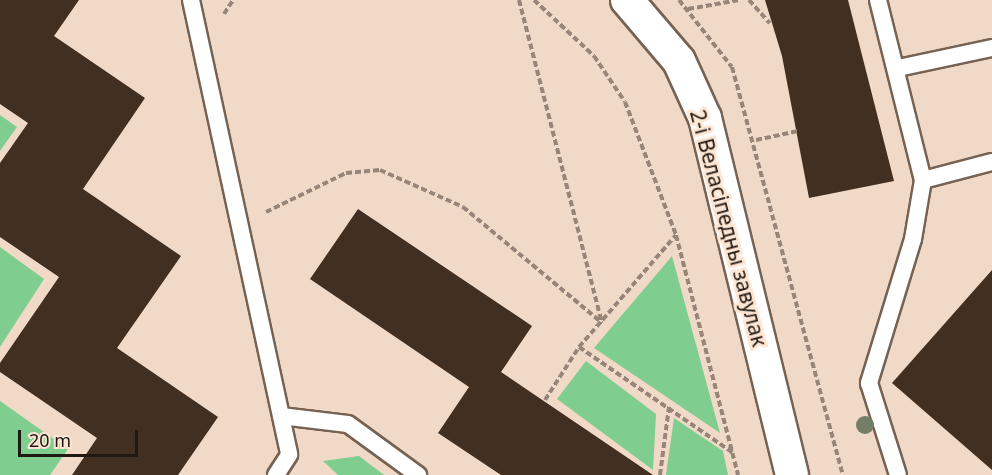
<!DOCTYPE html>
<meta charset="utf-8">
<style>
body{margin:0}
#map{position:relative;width:992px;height:475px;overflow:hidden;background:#f1d9c7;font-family:"Noto Sans",sans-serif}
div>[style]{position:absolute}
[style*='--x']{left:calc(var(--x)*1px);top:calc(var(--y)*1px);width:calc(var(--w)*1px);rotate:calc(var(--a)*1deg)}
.green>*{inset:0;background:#80cd90}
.building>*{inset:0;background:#412f21}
.path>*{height:4px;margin-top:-2px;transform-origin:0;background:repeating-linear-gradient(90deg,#968578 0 6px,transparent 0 9px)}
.roads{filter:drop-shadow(2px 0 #766253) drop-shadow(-2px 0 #766253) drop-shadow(0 2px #766253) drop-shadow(0 -2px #766253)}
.service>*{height:16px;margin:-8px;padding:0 8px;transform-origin:8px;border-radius:8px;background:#fff}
.minor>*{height:32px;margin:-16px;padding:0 16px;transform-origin:16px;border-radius:16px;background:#fff}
.trees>*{width:18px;height:18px;margin:-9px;border-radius:50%;background:#747d67}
span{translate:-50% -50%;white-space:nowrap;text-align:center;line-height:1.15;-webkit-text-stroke:6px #fee6d4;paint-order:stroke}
.street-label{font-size:21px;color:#201812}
.scale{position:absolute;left:18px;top:430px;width:120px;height:27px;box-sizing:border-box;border:3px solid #201812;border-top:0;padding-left:8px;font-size:18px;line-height:21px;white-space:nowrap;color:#201812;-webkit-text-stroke:4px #fee6d4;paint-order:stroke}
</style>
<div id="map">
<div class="green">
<i style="clip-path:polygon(0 115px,17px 127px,0 151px)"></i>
<i style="clip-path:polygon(0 247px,44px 279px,0 347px)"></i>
<i style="clip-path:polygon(672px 256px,720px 433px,594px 348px)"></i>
<i style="clip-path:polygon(586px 361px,656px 414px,653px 470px,557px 399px)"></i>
<i style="clip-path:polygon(0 401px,68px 449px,50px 475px,0 475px)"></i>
<i style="clip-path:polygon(674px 418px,723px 451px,728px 475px,666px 475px)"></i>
<i style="clip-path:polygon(359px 456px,384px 475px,338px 475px,323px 461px)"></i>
</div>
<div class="building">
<i style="clip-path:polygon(0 0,79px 0,54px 36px,145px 98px,83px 189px,181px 256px,117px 348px,218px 417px,178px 475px,72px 475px,97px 438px,0 372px,0 363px,59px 277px,0 237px,0 163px,28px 123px,0 104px)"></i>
<i style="clip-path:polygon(765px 0,848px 0,894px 181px,809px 198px,782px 56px)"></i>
<i style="clip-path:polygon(358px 209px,532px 326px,501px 372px,653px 475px,501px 475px,438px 433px,469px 387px,310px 279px)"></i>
<i style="clip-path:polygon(992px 270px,992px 470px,892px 383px)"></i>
</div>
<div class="path">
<i style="--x:519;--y:0;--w:333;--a:75.6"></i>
<i style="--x:534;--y:0;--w:82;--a:43"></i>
<i style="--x:594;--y:56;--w:55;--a:56"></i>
<i style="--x:625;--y:102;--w:142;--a:69"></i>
<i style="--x:676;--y:235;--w:248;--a:75.5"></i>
<i style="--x:679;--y:0;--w:85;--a:51.7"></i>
<i style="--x:732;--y:67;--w:423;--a:74.8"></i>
<i style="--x:749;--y:0;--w:31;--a:48"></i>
<i style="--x:688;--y:9;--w:52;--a:-10"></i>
<i style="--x:224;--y:14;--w:17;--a:-57"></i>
<i style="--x:756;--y:140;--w:43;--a:-12.1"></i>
<i style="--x:266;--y:212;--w:89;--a:-26"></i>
<i style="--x:346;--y:173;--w:34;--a:-5"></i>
<i style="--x:380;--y:170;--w:91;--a:24"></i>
<i style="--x:463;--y:207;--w:181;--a:39.8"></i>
<i style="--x:579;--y:347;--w:187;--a:34.5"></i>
<i style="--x:545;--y:400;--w:63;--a:-57.3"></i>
<i style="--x:579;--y:347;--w:148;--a:-49.1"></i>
<i style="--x:660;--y:475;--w:69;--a:-82.5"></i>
</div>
<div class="roads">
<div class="service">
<i style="--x:191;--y:0;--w:465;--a:77.8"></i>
<i style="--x:289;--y:455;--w:24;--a:123"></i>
<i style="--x:878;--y:0;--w:186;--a:76"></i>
<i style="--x:923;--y:180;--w:60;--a:99.6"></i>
<i style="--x:913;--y:239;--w:151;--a:107"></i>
<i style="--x:869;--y:383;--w:96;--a:72.5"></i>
<i style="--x:898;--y:68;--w:96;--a:-12"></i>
<i style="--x:923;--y:180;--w:71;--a:-14.6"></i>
<i style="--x:281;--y:416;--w:67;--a:6.8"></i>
<i style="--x:348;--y:424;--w:87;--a:36.1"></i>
</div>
<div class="minor">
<i style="--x:627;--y:0;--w:80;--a:49.6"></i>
<i style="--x:679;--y:61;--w:63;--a:65.5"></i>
<i style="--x:705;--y:118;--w:367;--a:76.3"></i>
</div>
</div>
<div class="trees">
<i style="left:865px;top:425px"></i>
</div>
<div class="street-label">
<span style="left:729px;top:228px;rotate:75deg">2-і Веласіпедны завулак</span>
</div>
<div class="scale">20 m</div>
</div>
